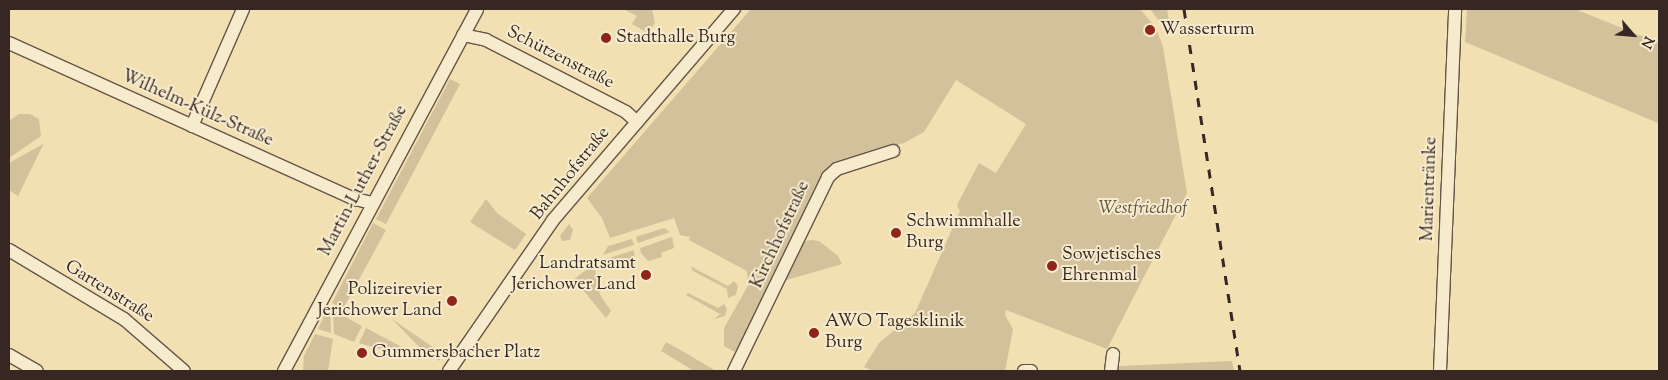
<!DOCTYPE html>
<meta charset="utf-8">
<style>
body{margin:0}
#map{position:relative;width:1668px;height:380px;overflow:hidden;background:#f2e0b3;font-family:"Sorts Mill Goudy",serif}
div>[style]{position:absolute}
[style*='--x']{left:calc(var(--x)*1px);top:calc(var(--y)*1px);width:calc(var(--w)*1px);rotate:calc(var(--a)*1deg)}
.green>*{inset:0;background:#d2c19a}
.roads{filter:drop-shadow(1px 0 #655546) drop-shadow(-1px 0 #655546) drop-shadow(0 1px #655546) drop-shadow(0 -1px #655546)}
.minor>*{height:12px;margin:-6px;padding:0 6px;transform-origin:6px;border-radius:6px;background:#f7ebce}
.rail>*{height:3px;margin-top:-1.5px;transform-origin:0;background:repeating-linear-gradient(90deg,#362722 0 9px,transparent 0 18px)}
.dots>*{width:14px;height:14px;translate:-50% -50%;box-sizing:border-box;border:2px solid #f7ebce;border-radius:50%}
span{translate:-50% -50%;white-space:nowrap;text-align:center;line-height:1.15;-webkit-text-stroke:4px #f7ebce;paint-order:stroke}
.poi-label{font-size:18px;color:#362722}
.left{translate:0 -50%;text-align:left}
.right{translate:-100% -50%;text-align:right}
.street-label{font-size:18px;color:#362722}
.park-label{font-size:18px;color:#5d4e40;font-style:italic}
.frame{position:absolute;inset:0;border:10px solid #362722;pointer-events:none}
.north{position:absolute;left:1608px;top:10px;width:50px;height:50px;-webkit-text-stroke:4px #f7ebce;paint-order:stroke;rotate:117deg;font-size:14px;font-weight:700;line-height:20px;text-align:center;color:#362722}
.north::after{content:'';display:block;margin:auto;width:18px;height:22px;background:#362722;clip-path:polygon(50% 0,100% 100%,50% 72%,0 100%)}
</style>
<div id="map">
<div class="green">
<i style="clip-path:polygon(623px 9px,652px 9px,655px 23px,648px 33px,632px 24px,637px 16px)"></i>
<i style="clip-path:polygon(751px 9px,1140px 9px,1156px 28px,1163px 47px,1187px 193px,1107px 349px,1006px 310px,1005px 315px,1013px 329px,1005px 371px,873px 371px,864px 367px,879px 343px,915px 313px,960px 211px,957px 205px,979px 163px,996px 173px,1026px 124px,956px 80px,924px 132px,904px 143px,837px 162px,825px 173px,776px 279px,735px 352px,724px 346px,724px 328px,750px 282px,761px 287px,763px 284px,750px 277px,748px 281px,747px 271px,689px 240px,690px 237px,680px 235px,674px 218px,610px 238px,602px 218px,587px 198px)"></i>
<i style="clip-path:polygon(1150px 9px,1167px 9px,1170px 28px,1165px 29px)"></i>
<i style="clip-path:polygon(1467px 9px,1575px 9px,1659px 43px,1658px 123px,1465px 42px)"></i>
<i style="clip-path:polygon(450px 79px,460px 84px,386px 224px,376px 219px)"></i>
<i style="clip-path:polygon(19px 114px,30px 114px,39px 119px,41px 136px,9px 158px,9px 121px)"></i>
<i style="clip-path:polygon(43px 144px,43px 145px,18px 196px,9px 190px,9px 163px)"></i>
<i style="clip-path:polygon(486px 199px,497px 213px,526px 234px,515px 250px,470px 222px)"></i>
<i style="clip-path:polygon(373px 223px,386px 230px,343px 309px,332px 303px)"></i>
<i style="clip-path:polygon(569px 224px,573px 230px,570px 240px,562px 241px,560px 236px)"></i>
<i style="clip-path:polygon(664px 228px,670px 232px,638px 243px,636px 237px)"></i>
<i style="clip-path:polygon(672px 237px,674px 248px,661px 253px,662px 257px,648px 261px,641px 253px,640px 248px)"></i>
<i style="clip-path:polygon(632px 239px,634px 245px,603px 255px,608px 246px)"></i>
<i style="clip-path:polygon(811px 240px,819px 241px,838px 256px,842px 264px,783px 281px,801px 242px)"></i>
<i style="clip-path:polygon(634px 250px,635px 265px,622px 270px,621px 266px,605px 268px,603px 260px)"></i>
<i style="clip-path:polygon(594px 264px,600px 295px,611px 311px,606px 318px,574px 279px)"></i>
<i style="clip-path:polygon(690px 266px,728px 286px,734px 281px,738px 286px,736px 295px,728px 298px,727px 289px,693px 271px)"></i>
<i style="clip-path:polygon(688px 293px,718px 308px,724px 304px,727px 309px,725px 316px,714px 319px,720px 314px,686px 295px)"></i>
<i style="clip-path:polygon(328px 307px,330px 308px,331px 333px,318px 329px)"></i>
<i style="clip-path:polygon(333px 310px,362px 326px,354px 342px,334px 334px)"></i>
<i style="clip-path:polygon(392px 319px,443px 354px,439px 361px,427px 351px,429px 357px)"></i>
<i style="clip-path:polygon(366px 328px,400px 346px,402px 349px,394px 353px,359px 343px)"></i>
<i style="clip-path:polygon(315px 334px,333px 339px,328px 371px,303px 371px,304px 356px)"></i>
<i style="clip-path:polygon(666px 342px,684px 352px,716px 371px,694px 371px,661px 351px)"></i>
<i style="clip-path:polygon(1232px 361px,1234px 371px,1114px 371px,1120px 366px)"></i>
</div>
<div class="roads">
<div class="minor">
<i style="--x:463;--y:35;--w:24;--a:12"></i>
<i style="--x:486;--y:40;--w:157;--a:27.2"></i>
<i style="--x:626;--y:112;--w:15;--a:42"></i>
<i style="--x:9;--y:43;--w:380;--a:24.3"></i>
<i style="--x:355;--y:199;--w:17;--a:13"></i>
<i style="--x:192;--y:126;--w:128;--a:-66.4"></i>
<i style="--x:9;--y:250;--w:134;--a:31"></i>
<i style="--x:124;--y:319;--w:79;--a:40.9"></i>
<i style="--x:9;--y:355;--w:32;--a:30"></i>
<i style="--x:284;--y:371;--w:410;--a:-61.9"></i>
<i style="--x:449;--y:371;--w:183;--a:-55.4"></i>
<i style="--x:553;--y:220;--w:278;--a:-49.4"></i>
<i style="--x:734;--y:371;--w:216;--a:-64.1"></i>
<i style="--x:828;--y:177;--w:12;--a:-42"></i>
<i style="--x:837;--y:169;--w:59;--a:-17.8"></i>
<i style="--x:1024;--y:371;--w:7;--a:0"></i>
<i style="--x:1111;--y:371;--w:17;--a:-83"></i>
<i style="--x:1440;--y:371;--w:362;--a:-87.6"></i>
</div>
</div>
<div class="rail">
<i style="--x:1184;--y:9;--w:366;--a:81.2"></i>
</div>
<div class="dots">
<i style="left:1150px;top:30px;background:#8f2418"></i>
<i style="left:606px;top:38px;background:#8f2418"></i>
<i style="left:896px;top:233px;background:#8f2418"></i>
<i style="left:1052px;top:266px;background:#8f2418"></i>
<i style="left:646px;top:275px;background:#8f2418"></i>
<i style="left:452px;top:301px;background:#8f2418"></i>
<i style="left:814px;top:333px;background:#8f2418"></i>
<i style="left:362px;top:353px;background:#8f2418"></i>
</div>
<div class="poi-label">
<span class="left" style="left:1160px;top:30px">Wasserturm</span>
<span class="left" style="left:616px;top:38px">Stadthalle Burg</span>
<span class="left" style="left:906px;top:233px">Schwimmhalle<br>Burg</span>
<span class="left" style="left:1062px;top:266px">Sowjetisches<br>Ehrenmal</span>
<span class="right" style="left:636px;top:275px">Landratsamt<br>Jerichower Land</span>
<span class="right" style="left:442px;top:301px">Polizeirevier<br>Jerichower Land</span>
<span class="left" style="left:825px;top:333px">AWO Tagesklinik<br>Burg</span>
<span class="left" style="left:372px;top:353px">Gummersbacher Platz</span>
</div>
<div class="street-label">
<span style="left:560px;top:58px;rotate:27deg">Schützenstraße</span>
<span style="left:197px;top:109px;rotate:24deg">Wilhelm-Külz-Straße</span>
<span style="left:571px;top:174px;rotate:-51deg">Bahnhofstraße</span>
<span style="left:364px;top:181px;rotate:-62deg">Martin-Luther-Straße</span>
<span style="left:1430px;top:189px;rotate:-88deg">Marientränke</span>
<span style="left:781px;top:235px;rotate:-65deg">Kirchhofstraße</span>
<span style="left:109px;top:292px;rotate:32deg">Gartenstraße</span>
</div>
<div class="park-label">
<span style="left:1143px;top:209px">Westfriedhof</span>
</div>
<div class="frame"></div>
<div class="north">N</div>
</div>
